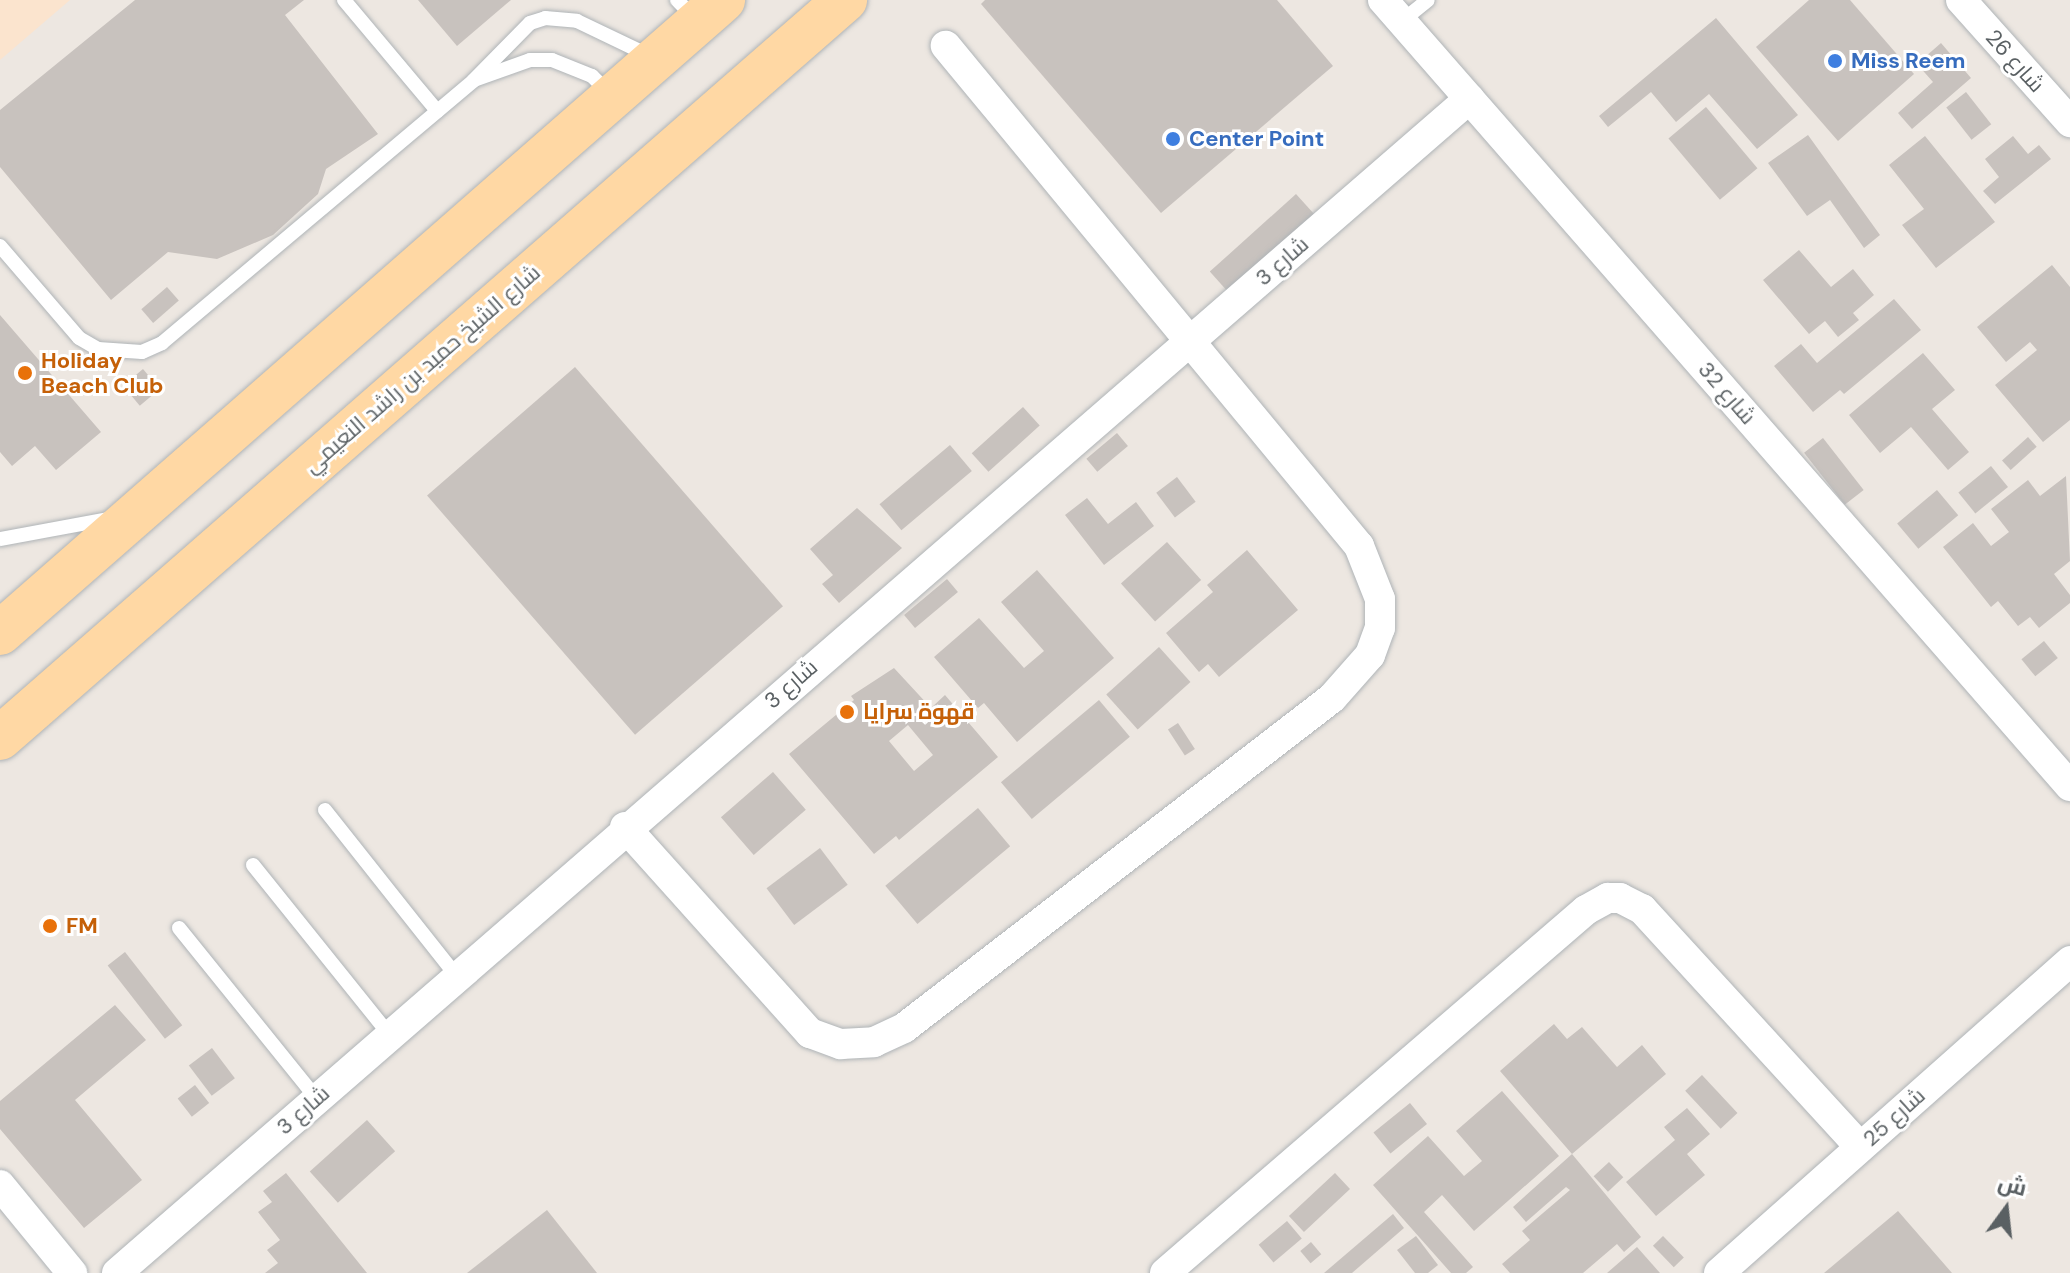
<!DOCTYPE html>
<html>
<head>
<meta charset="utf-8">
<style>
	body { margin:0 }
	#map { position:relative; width:2070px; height:1273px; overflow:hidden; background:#ede7e1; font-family:"DM Sans",Cairo,sans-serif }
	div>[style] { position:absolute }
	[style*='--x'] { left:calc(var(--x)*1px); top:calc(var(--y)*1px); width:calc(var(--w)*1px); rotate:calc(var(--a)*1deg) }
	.sand>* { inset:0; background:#fbe4ce }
	.building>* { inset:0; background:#c8c2be; transform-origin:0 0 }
	.roads { filter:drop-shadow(0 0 2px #afb4b7) drop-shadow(0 0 2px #afb4b7) }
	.lane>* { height:14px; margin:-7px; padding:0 7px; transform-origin:7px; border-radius:7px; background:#fff }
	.street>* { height:30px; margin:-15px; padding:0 15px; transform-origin:15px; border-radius:15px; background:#fff }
	.primary>* { height:44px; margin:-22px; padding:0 22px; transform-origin:22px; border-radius:22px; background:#ffd8a4 }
	.dots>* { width:22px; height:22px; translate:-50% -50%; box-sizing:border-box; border:4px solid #fff; border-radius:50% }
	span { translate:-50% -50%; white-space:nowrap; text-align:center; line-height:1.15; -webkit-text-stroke:6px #fff; paint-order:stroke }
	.shop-label { font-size:22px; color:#366cbe; font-weight:700 }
	.left { translate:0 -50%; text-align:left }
	.street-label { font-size:22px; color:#5a6063 }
	.food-label { font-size:22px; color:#c56008; font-weight:700 }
	.north { position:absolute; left:1966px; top:1169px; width:80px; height:80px; -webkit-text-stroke:6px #fff; paint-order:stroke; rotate:15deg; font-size:22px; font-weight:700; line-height:32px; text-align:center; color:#5a6063 }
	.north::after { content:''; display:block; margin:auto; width:28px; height:36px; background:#5a6063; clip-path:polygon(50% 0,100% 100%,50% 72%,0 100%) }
</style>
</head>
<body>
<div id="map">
	<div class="sand">
		<div style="clip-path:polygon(0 0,70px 0,0 60px)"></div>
	</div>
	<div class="building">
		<div style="clip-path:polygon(135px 0,304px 0,285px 15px,378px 134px,326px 169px,318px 194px,273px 235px,217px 259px,168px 252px,111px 300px,0 167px,0 110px)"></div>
		<div style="clip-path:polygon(418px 0,511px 0,457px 46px)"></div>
		<div style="clip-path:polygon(985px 0,1277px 0,1333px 66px,1161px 213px,981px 4px)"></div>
		<div style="clip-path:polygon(1809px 0,1850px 0,1914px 74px,1838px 141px,1756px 47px)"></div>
		<div style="clip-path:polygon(1716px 18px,1798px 115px,1757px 149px,1709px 94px,1676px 122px,1651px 92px,1608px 127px,1599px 116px)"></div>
		<div style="clip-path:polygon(1941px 43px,1971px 78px,1912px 129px,1898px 113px,1933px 82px,1917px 64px)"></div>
		<div style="left:1966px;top:92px;width:41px;height:25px;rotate:52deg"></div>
		<div style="left:1706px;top:107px;width:80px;height:49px;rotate:50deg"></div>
		<div style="clip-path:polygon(1808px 135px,1880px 235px,1864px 248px,1830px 200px,1807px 216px,1768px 163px)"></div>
		<div style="clip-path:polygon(1925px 136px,1995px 222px,1936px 268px,1902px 225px,1924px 209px,1889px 165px)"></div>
		<div style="clip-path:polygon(2013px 136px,2028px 154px,2039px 145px,2051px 159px,1995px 204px,1983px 191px,1999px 177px,1985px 159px)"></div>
		<div style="left:1296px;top:194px;width:27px;height:116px;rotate:48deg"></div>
		<div style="clip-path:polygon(1799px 250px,1831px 287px,1853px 269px,1874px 295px,1853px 313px,1859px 320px,1838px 337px,1825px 321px,1809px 334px,1763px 280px)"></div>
		<div style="clip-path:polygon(2052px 265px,2070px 287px,2070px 420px,2043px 442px,1995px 385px,2037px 350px,2030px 342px,2006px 362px,1977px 327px)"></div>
		<div style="left:167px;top:287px;width:18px;height:34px;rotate:49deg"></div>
		<div style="clip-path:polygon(1894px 299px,1921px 330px,1844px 394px,1840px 390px,1813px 412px,1774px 366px,1801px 344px,1817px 363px)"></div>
		<div style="clip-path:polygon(0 315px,101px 432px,56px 470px,35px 446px,12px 466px,0 452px)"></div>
		<div style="clip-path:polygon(1923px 353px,1955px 390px,1932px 409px,1969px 452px,1948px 470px,1911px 427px,1880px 453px,1849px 415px)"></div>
		<div style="left:575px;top:367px;width:317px;height:196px;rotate:49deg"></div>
		<div style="left:143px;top:369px;width:26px;height:26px;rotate:50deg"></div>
		<div style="left:1023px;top:407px;width:25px;height:69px;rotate:48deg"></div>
		<div style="left:1117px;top:433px;width:17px;height:40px;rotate:50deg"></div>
		<div style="left:2028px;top:437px;width:13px;height:35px;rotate:48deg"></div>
		<div style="left:1823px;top:438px;width:66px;height:24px;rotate:52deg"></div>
		<div style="left:950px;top:445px;width:34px;height:92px;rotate:50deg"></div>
		<div style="left:1991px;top:466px;width:27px;height:42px;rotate:51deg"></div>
		<div style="clip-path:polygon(2066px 476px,2070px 561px,2054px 574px,2070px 595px,2070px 603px,2039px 628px,2030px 617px,2018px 626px,1998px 601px,1991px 607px,1943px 547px,1973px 523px,1991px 546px,2009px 532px,1991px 509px,2028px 480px,2040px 496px)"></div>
		<div style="left:1177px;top:477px;width:31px;height:26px;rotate:53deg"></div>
		<div style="left:1937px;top:490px;width:33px;height:52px;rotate:50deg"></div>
		<div style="clip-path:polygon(1087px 498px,1108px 524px,1136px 502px,1154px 526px,1104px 565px,1065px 515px)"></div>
		<div style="clip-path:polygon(857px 508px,902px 548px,839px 603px,822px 584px,833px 575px,810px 549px)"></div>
		<div style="left:1167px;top:542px;width:51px;height:62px;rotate:48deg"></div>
		<div style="clip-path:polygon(1247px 550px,1298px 610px,1219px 677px,1208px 664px,1199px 672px,1166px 633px,1213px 592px,1207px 585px)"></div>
		<div style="clip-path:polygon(1037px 570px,1114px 658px,1017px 742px,984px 703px,978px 708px,934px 657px,979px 618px,1024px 668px,1044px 651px,1001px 602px)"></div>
		<div style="left:947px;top:579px;width:17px;height:56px;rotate:50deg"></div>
		<div style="left:2044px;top:641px;width:22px;height:29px;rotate:51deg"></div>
		<div style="left:1159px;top:647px;width:47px;height:71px;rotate:48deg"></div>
		<div style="clip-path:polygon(evenodd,894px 668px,931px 708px,945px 695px,998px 757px,899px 840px,896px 836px,874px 854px,789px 754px,854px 700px,851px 696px,894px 668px,908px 725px,933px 755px,914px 771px,889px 741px,908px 725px)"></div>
		<div style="left:1099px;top:700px;width:48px;height:128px;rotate:50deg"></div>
		<div style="left:1178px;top:723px;width:31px;height:12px;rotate:57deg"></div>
		<div style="left:773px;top:772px;width:50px;height:69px;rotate:49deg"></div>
		<div style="left:978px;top:808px;width:50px;height:121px;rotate:50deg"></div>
		<div style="left:820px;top:848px;width:46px;height:67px;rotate:53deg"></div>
		<div style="left:125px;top:952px;width:93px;height:22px;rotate:52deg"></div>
		<div style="clip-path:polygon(115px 1005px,146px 1040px,75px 1100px,142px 1180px,84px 1228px,0 1129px,0 1101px)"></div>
		<div style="clip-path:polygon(1554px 1024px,1567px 1039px,1582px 1027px,1617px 1067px,1642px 1045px,1666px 1074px,1572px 1154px,1500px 1071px)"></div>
		<div style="left:212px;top:1048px;width:38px;height:29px;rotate:53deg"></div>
		<div style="left:1702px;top:1075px;width:52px;height:23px;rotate:47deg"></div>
		<div style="left:195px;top:1085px;width:23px;height:22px;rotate:52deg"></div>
		<div style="clip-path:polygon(1502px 1091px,1559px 1156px,1474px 1231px,1442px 1195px,1424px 1212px,1473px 1267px,1466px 1273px,1451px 1273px,1373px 1185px,1428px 1136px,1464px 1176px,1482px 1161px,1456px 1131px)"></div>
		<div style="left:1410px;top:1103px;width:27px;height:47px;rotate:51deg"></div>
		<div style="clip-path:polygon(1687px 1108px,1710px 1134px,1687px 1154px,1705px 1175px,1656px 1216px,1626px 1182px,1675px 1140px,1664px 1127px)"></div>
		<div style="left:367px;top:1120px;width:42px;height:77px;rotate:48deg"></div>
		<div style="clip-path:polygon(1572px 1154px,1641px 1237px,1624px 1252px,1617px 1244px,1583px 1273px,1510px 1273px,1502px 1264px,1530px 1240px,1522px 1231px,1570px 1190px,1566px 1187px,1526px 1222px,1513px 1207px)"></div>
		<div style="left:1609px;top:1162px;width:21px;height:21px;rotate:47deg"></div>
		<div style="clip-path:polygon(286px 1173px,367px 1273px,265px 1273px,278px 1263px,267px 1250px,280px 1240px,258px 1212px,272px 1202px,263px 1191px)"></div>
		<div style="left:1335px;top:1173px;width:22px;height:63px;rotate:47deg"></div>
		<div style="clip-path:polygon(547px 1210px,597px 1273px,467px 1273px)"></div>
		<div style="clip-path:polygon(1898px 1211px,1952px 1273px,1824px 1273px)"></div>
		<div style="clip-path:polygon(1393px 1214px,1404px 1228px,1352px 1273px,1324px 1273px)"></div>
		<div style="left:1287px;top:1221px;width:23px;height:37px;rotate:50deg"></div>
		<div style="clip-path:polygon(1416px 1236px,1438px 1265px,1428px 1273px,1415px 1273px,1397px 1250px)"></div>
		<div style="left:1663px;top:1236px;width:30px;height:14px;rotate:46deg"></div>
		<div style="left:1311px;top:1242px;width:16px;height:14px;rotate:50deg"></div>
		<div style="clip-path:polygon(1637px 1247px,1660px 1273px,1607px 1273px)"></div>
	</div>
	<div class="roads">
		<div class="lane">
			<div style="--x:344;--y:0;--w:145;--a:50"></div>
			<div style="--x:677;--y:0;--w:28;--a:46"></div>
			<div style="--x:1402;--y:21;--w:33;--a:-39"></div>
			<div style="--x:477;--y:79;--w:56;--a:-19.7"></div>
			<div style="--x:530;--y:60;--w:22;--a:0"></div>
			<div style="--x:552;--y:60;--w:43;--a:21.8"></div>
			<div style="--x:592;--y:76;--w:25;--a:45"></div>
			<div style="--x:0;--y:246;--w:121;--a:49.3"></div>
			<div style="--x:79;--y:338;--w:22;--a:30"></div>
			<div style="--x:98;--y:349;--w:44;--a:3.9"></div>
			<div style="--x:142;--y:352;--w:22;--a:-24"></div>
			<div style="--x:162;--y:343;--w:407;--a:-40.1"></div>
			<div style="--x:473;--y:81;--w:81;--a:-45.5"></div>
			<div style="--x:530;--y:23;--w:16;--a:-18"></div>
			<div style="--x:545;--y:18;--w:32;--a:5"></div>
			<div style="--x:577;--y:21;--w:83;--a:25.6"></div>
			<div style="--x:0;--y:539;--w:115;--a:-10.5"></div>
			<div style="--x:325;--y:810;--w:211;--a:51.6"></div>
			<div style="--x:253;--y:865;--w:217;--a:51.2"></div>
			<div style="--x:179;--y:928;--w:218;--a:51.1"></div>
		</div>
		<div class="street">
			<div style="--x:1383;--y:0;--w:1044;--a:48.85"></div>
			<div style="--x:1961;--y:0;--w:164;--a:48.2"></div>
			<div style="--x:625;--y:827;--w:277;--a:48.1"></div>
			<div style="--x:810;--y:1033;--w:33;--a:20"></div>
			<div style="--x:841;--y:1044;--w:33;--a:-3"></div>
			<div style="--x:874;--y:1042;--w:33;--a:-25"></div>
			<div style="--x:904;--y:1028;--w:540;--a:-37.63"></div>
			<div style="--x:1332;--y:698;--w:57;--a:-48.5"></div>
			<div style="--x:1370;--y:655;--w:29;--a:-70"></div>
			<div style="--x:1380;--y:628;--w:29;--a:-90"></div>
			<div style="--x:1380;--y:599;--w:57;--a:-111.6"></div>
			<div style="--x:1359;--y:546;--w:649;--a:-129.56"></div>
			<div style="--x:0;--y:1185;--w:114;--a:50.7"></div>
			<div style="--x:117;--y:1273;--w:1791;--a:-40.97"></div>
			<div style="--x:1165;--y:1273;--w:556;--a:-40.77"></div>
			<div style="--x:1586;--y:910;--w:25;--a:-29"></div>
			<div style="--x:1608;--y:898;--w:12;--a:0"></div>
			<div style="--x:1620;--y:898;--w:25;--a:27"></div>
			<div style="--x:1642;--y:909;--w:323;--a:47.5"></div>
			<div style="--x:1719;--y:1273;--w:470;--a:-41.6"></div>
		</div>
		<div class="primary">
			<div style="--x:0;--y:633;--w:961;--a:-41.2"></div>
			<div style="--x:0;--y:738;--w:1122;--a:-41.13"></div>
		</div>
	</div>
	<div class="dots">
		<div style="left:1835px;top:61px;background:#3f7fe0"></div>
		<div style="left:1173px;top:139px;background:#3f7fe0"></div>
		<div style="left:25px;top:373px;background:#e8710a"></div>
		<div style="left:847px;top:712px;background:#e8710a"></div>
		<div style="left:50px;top:926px;background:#e8710a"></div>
	</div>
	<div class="shop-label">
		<span class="left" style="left:1851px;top:61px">Miss Reem</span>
		<span class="left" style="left:1189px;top:139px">Center Point</span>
	</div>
	<div class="street-label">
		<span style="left:2015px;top:61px;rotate:48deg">شارع 26</span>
		<span style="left:1282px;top:261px;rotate:-41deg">شارع 3</span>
		<span style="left:422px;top:369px;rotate:-41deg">شارع الشيخ حميد بن راشد النعيمي</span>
		<span style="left:1727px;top:393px;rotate:49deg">شارع 32</span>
		<span style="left:791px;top:684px;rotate:-41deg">شارع 3</span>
		<span style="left:303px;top:1110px;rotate:-41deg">شارع 3</span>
		<span style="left:1894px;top:1117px;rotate:-42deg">شارع 25</span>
	</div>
	<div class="food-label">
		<span class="left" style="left:41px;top:373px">Holiday<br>Beach Club</span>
		<span class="left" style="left:863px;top:712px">قهوة سرايا</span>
		<span class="left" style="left:66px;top:926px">FM</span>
	</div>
	<div class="north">ش</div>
</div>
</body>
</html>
